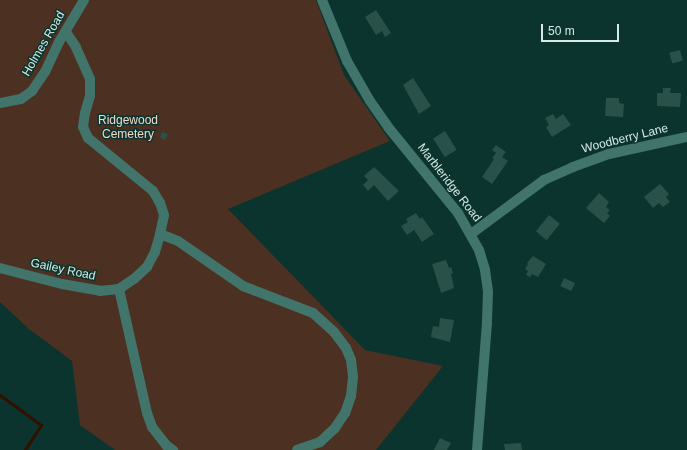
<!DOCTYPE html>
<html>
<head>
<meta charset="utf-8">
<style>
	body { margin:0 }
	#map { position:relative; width:687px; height:450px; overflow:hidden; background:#0b342e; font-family:Arial,sans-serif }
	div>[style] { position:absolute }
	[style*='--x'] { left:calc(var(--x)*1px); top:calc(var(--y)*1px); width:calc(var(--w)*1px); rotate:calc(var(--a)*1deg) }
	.green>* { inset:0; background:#4c3021 }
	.stream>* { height:3px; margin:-1.5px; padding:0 1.5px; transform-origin:1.5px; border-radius:1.5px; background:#330f00 }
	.building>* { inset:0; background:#295049; transform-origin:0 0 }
	.minor>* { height:10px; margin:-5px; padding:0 5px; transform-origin:5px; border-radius:5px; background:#41746b }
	span { translate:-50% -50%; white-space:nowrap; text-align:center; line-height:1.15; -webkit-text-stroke:3px #0b342e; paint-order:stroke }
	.street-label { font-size:12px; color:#d6ebe6 }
	.park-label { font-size:12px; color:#f5d7c8 }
	.scale { position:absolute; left:541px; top:24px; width:78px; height:18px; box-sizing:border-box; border:2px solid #d6ebe6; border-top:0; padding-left:5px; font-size:12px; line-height:14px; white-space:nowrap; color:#d6ebe6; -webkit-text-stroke:3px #0b342e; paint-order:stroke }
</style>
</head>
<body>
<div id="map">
	<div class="green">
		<div style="clip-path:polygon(0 0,316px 0,344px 75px,390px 141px,228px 209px,365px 350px,443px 366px,376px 450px,115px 450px,80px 425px,72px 361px,29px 329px,0 302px)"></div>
	</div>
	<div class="stream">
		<div style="--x:0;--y:395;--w:51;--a:36.2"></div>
		<div style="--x:41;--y:425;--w:30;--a:123"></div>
	</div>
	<div class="building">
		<div style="clip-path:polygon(376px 10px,391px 33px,385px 37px,382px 31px,376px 35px,365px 17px)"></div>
		<div style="left:680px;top:50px;width:11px;height:11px;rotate:75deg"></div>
		<div style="clip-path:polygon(413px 78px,431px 106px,419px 114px,403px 85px)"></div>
		<div style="clip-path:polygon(663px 88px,671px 88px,670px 93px,681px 93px,680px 107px,657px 106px,657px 93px,663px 93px)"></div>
		<div style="clip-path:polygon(606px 98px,619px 98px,619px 103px,624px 104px,623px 117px,605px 116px)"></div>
		<div style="clip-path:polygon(553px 114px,556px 119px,563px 114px,571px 125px,552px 137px,546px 127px,549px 125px,545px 118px)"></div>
		<div style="left:445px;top:131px;width:22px;height:14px;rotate:58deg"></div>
		<div style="clip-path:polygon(162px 132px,168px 134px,165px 140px,160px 138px)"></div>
		<div style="clip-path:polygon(496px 145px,506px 152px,502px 157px,508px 161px,492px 184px,482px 177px,494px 159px,492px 158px,496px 153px,492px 150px)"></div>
		<div style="clip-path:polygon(374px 167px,399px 191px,388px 201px,374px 185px,368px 191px,363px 185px,368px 180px,364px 176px)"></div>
		<div style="clip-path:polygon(660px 184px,669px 194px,666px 197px,670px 202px,663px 207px,659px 203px,653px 208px,644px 197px)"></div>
		<div style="clip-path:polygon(599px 193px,609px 202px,606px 207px,610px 210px,607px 213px,610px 216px,604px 223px,586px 208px)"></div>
		<div style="clip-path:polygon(416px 213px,420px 219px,422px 217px,434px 234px,422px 242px,414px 230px,407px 235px,401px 226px,408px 222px,406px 219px)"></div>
		<div style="left:549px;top:215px;width:14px;height:21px;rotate:39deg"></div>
		<div style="clip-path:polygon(533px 256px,546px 264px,538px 277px,532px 274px,530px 277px,526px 275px,528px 271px,525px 269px,528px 264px,527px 263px)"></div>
		<div style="clip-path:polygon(446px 260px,449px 268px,451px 267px,453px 273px,451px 274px,454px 288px,441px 293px,432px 264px)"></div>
		<div style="left:564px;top:278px;width:12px;height:9px;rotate:24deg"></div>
		<div style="clip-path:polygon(440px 318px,454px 320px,450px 342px,431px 337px,433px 326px,439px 327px)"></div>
		<div style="clip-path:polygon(440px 438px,451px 443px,447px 450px,434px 450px)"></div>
		<div style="clip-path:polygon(521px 443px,522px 450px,505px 450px,504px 444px)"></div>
	</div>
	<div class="minor">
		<div style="--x:322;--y:0;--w:66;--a:67.7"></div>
		<div style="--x:347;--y:61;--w:46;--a:60.1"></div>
		<div style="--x:370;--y:101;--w:32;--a:55"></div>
		<div style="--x:388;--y:127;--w:111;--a:50.9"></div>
		<div style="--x:458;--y:213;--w:43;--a:60.4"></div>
		<div style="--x:479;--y:250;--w:21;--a:73"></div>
		<div style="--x:485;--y:270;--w:22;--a:82"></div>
		<div style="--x:488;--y:292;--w:31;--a:92"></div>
		<div style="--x:487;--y:323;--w:127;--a:94.5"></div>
		<div style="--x:0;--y:103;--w:21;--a:-11"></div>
		<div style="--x:21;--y:99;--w:14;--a:-36"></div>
		<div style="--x:32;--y:91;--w:23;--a:-56"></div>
		<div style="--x:45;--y:72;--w:33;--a:-65"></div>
		<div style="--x:59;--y:42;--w:49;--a:-59.2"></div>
		<div style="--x:160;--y:234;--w:19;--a:21"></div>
		<div style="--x:178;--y:241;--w:79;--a:34.7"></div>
		<div style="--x:243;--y:286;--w:75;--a:21.1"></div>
		<div style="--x:313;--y:313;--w:28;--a:42"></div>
		<div style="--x:334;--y:332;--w:20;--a:53"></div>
		<div style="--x:346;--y:348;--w:13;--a:67"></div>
		<div style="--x:351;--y:360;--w:17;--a:83"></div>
		<div style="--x:353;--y:377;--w:19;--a:96"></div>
		<div style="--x:351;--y:396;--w:18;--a:109"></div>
		<div style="--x:345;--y:413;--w:18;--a:124"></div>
		<div style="--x:335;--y:428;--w:21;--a:137"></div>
		<div style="--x:320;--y:442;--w:24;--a:161"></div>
		<div style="--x:471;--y:234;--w:91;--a:-36.5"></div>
		<div style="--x:544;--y:180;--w:32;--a:-24"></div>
		<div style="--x:573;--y:167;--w:38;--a:-20"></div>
		<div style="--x:609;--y:154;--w:80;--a:-12.3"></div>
		<div style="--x:0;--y:268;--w:64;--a:14.5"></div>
		<div style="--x:62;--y:284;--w:39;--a:10"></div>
		<div style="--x:100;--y:291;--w:19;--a:-6"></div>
		<div style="--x:119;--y:289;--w:18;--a:-34"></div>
		<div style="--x:134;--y:279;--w:18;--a:-43"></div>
		<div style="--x:147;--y:267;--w:17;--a:-62"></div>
		<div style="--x:155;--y:252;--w:19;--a:-74"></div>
		<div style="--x:160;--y:234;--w:19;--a:-78"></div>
		<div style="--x:164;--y:215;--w:13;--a:-108"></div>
		<div style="--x:160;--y:203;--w:14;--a:-120"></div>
		<div style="--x:153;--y:191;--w:84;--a:-140.8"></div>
		<div style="--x:88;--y:138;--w:12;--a:-114"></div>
		<div style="--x:83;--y:127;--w:14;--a:-82"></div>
		<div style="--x:85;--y:113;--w:18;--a:-74"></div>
		<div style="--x:90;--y:96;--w:17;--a:-90"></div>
		<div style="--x:90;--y:79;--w:35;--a:-114"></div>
		<div style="--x:76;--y:47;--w:18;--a:-124"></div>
		<div style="--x:119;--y:289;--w:127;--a:77.3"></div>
		<div style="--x:147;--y:413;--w:15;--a:70"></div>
		<div style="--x:152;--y:427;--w:23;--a:52"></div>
		<div style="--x:166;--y:445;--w:9;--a:36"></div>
	</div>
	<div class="street-label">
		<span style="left:44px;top:44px;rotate:-60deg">Holmes Road</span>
		<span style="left:625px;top:139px;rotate:-14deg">Woodberry Lane</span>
		<span style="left:449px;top:183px;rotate:52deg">Marbleridge Road</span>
		<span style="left:63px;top:270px;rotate:12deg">Gailey Road</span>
	</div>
	<div class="park-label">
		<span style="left:128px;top:128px">Ridgewood<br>Cemetery</span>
	</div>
	<div class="scale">50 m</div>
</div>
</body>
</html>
